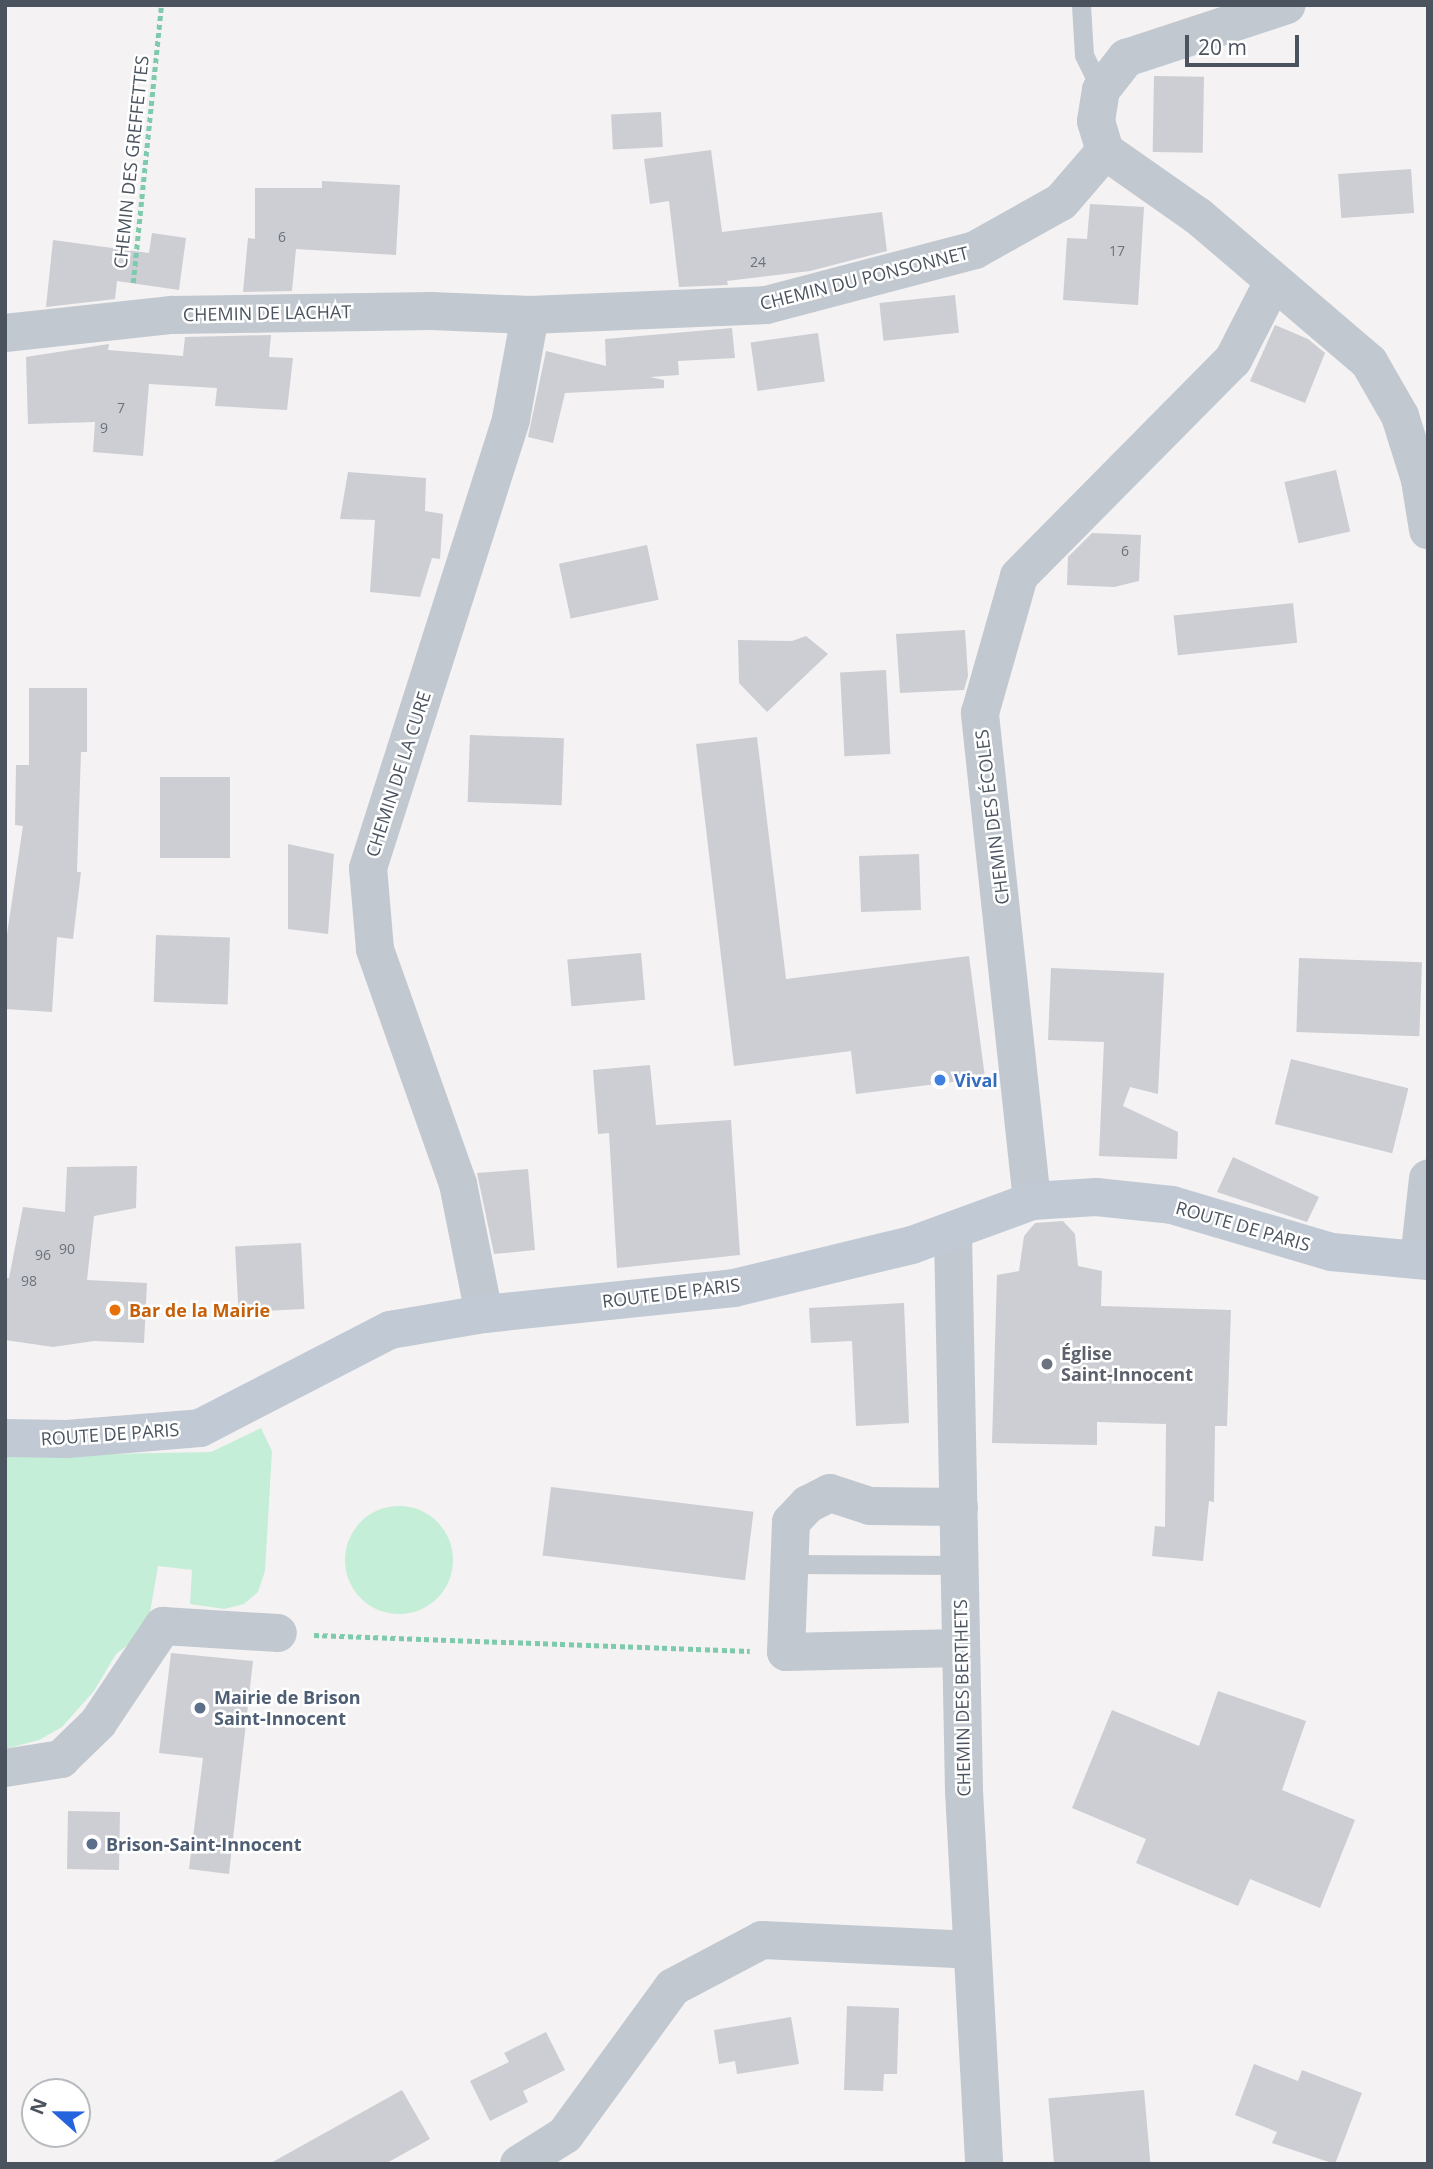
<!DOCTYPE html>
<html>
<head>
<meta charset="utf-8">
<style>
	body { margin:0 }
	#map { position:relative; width:1433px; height:2169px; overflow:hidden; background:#f4f2f2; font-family:"Open Sans",sans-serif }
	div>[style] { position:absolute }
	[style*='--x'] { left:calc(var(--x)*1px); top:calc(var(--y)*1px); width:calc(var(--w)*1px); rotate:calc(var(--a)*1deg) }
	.green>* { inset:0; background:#c5eed8 }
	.round { border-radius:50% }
	.building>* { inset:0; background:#ccced4; transform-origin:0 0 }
	.path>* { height:4.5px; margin-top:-2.25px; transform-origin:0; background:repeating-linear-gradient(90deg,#7ecaac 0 5px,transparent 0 8.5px) }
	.lane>* { height:19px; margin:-9.5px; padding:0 9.5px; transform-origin:9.5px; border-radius:9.5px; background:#c1c8d0 }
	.street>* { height:38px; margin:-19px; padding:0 19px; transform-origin:19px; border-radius:19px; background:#c1c8d0 }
	.secondary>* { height:38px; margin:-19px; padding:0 19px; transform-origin:19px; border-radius:19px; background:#c1c9d4 }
	.dots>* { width:19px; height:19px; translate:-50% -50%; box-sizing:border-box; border:4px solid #fff; border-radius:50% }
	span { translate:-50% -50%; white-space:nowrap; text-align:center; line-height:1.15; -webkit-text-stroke:5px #fff; paint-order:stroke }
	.number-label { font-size:14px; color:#6b727c }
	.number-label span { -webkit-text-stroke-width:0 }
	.street-label { font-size:18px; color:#4b535f }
	.shop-label { font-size:18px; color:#366cbe; font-weight:700 }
	.left { translate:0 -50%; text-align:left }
	.food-label { font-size:18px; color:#c56008; font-weight:700 }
	.worship-label { font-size:18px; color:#5b616d; font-weight:700 }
	.service-label { font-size:18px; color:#4e5e75; font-weight:700 }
	.frame { position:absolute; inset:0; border:7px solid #4b535f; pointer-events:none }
	.north { position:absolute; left:21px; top:2078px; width:70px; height:70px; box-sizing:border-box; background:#fff; border:2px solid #b7babf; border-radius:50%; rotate:291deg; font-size:19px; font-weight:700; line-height:28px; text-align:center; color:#4b535f }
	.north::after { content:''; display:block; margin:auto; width:24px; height:32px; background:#2564dc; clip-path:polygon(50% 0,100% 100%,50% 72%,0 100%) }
	.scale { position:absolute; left:1185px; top:35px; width:114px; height:32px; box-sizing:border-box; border:4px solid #4b535f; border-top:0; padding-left:9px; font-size:21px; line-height:24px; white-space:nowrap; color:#4b535f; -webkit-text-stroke:5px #fff; paint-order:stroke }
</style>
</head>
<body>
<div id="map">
	<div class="green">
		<div style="clip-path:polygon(261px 1428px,272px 1451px,265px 1571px,258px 1592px,244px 1604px,224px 1609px,190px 1604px,192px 1570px,158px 1566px,147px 1630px,116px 1654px,94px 1691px,62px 1727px,39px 1740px,5px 1749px,5px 1456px,211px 1452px)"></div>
		<div class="round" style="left:345px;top:1506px;width:108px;height:108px"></div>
	</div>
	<div class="building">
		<div style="left:1154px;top:76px;width:50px;height:76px;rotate:1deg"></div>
		<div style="left:661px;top:112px;width:35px;height:50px;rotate:87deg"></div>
		<div style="clip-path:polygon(711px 150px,722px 232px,882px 212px,887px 251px,810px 271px,727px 281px,728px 285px,679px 287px,669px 201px,650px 204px,644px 159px)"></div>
		<div style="left:1411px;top:169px;width:44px;height:73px;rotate:86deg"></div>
		<div style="clip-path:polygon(322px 181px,400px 185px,396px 255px,296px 249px,292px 291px,243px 292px,248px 238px,255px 239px,255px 188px,322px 188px)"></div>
		<div style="clip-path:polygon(1090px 204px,1144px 207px,1138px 305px,1063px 300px,1067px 238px,1087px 239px)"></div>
		<div style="clip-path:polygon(152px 233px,186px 238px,179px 290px,117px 281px,115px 299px,46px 307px,53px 240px,149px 253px)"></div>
		<div style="left:955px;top:295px;width:38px;height:76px;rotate:84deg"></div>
		<div style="clip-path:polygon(1275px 325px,1308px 339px,1325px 353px,1305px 403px,1250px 381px)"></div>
		<div style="clip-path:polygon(732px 328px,735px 358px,678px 361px,679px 375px,650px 377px,664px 380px,664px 388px,565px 393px,553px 443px,528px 437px,546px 351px,606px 366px,605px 339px)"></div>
		<div style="left:818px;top:333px;width:49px;height:68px;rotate:82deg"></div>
		<div style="clip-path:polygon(271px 335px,269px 357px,293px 358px,287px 410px,215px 406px,217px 388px,149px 384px,143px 456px,93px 452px,95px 422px,28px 424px,26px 357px,109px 344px,108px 350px,183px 356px,185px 337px)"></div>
		<div style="left:1336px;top:470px;width:63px;height:53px;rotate:77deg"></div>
		<div style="clip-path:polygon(348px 472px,426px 478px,425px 511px,443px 514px,440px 559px,432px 558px,420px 597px,370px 592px,375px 520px,340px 519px)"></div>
		<div style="clip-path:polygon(1092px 533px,1141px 535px,1139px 581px,1114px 587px,1067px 585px,1068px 557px)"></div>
		<div style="left:647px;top:545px;width:56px;height:90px;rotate:78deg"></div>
		<div style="left:1293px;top:603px;width:40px;height:120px;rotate:84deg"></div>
		<div style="clip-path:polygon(965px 630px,968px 676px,964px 690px,900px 693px,896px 634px)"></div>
		<div style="clip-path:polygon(806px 636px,828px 654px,767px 712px,739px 683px,738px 640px,792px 641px)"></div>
		<div style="left:886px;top:670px;width:84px;height:46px;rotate:87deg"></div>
		<div style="clip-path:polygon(29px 688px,87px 688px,87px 752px,81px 752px,77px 872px,81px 872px,73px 939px,57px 937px,52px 1012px,5px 1009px,5px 948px,23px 826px,15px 825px,16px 765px,29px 765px)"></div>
		<div style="left:470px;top:735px;width:94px;height:67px;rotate:2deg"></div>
		<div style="clip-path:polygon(757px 737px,786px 979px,969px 956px,985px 1078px,856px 1094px,851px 1051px,734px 1066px,696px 744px)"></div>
		<div style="left:160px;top:777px;width:70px;height:81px"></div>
		<div style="clip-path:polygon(288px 844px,334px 854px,328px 934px,288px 929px)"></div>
		<div style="left:919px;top:854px;width:56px;height:60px;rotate:88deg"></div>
		<div style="left:156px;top:935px;width:74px;height:67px;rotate:2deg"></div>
		<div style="left:641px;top:953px;width:47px;height:74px;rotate:85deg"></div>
		<div style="left:1299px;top:958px;width:123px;height:74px;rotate:2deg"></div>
		<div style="clip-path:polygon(1051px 968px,1164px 973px,1158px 1094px,1130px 1087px,1123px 1106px,1178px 1132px,1177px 1159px,1099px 1156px,1104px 1042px,1048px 1040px)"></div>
		<div style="left:1291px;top:1059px;width:121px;height:67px;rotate:14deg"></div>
		<div style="clip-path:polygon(650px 1065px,656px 1125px,731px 1120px,740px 1255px,617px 1268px,609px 1133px,598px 1134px,593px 1070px)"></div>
		<div style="clip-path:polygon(1233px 1157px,1319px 1197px,1307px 1222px,1217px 1192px)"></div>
		<div style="clip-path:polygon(137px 1166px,136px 1208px,94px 1216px,87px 1280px,147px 1283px,144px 1343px,94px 1341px,53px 1347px,5px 1340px,5px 1278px,9px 1278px,23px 1207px,65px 1212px,67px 1167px)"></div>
		<div style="clip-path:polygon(528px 1169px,535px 1250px,494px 1254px,477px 1173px)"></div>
		<div style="clip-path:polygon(1063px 1221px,1075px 1234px,1078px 1266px,1102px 1271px,1101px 1306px,1231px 1310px,1227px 1426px,1215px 1426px,1214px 1502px,1209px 1501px,1203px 1561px,1152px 1556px,1155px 1526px,1165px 1527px,1166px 1424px,1097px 1422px,1097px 1445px,992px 1443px,997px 1275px,1019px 1271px,1024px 1236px,1035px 1223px)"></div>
		<div style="left:301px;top:1243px;width:66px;height:66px;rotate:87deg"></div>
		<div style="clip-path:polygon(904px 1303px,909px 1423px,856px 1426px,852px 1341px,811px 1343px,809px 1308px)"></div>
		<div style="left:551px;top:1487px;width:204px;height:69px;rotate:7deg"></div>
		<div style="clip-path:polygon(171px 1653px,253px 1661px,229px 1874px,189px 1869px,203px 1758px,159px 1753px)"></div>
		<div style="clip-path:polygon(1218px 1691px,1306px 1721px,1282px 1790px,1355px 1820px,1320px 1908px,1250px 1879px,1238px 1906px,1136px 1863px,1146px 1839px,1072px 1808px,1112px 1710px,1199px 1746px)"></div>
		<div style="left:68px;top:1811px;width:52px;height:58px;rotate:1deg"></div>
		<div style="clip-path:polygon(847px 2006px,899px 2008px,897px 2074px,884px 2074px,883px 2091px,844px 2090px)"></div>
		<div style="clip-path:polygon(791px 2017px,799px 2064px,737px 2074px,735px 2061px,719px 2064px,714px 2030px)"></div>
		<div style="clip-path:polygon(546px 2032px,565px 2070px,523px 2091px,528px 2102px,490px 2121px,470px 2081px,509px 2062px,504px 2053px)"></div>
		<div style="clip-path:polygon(1254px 2064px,1298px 2081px,1302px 2070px,1362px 2093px,1335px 2164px,1272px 2143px,1277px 2132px,1235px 2115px)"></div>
		<div style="clip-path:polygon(402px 2090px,430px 2139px,385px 2164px,269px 2164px)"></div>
		<div style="left:1144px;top:2090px;width:74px;height:96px;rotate:85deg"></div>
	</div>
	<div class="path">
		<div style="--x:133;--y:283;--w:279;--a:-84.2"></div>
		<div style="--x:314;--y:1635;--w:436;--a:2.1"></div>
	</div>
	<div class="lane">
		<div style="--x:1081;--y:5;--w:50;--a:86.6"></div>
		<div style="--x:1084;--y:55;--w:39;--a:64"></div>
		<div style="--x:790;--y:1564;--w:170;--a:0.3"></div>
	</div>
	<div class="street">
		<div style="--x:1105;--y:151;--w:113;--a:35"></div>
		<div style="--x:1198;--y:216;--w:225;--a:40.5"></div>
		<div style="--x:1369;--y:362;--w:62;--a:60.1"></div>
		<div style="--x:1400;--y:416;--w:67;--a:72.6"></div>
		<div style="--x:1420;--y:480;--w:51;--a:80.9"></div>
		<div style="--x:1105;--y:151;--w:31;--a:-107"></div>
		<div style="--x:1096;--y:121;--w:31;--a:-81"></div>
		<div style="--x:1101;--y:90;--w:41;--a:-52"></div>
		<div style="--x:1126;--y:58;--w:169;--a:-18.2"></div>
		<div style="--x:5;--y:333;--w:168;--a:-6.2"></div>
		<div style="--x:172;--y:315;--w:259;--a:-0.9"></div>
		<div style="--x:431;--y:311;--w:99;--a:2.3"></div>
		<div style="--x:530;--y:315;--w:236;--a:-2.4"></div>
		<div style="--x:766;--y:305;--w:216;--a:-14.7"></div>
		<div style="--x:975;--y:250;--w:98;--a:-29.2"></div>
		<div style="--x:1061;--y:202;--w:67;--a:-49.2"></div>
		<div style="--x:1032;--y:1201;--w:491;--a:-96.1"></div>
		<div style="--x:980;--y:713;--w:142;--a:-74.1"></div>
		<div style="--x:1019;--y:576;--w:304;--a:-45.3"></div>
		<div style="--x:1233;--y:360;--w:88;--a:-62.9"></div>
		<div style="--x:953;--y:1233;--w:558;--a:88.87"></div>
		<div style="--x:964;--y:1791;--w:374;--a:86.9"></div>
		<div style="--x:1419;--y:1260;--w:82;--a:-83.7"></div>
		<div style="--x:484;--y:1314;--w:133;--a:-101.3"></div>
		<div style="--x:458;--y:1184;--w:249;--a:-109.5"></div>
		<div style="--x:375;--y:949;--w:81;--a:-94.9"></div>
		<div style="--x:368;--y:868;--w:471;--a:-72.3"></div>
		<div style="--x:511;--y:419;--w:106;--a:-79.6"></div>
		<div style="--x:959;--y:1507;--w:89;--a:-179.4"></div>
		<div style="--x:870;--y:1506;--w:42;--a:-162"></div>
		<div style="--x:830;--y:1493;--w:25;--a:153"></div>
		<div style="--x:808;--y:1504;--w:25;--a:133"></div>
		<div style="--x:791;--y:1522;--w:130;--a:92.2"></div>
		<div style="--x:786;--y:1652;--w:174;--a:-1.3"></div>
		<div style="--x:5;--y:1768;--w:57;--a:-9.1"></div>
		<div style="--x:61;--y:1759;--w:52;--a:-44.2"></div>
		<div style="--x:98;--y:1723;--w:117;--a:-56.2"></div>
		<div style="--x:163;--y:1626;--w:115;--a:3.5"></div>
		<div style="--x:519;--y:2164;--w:54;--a:-32.2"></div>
		<div style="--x:565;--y:2135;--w:183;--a:-53.9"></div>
		<div style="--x:673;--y:1987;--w:101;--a:-27.8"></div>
		<div style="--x:762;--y:1940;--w:210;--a:2.7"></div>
	</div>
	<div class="secondary">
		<div style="--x:5;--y:1438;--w:62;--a:0.9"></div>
		<div style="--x:67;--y:1439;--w:133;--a:-4.7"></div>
		<div style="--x:200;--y:1428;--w:214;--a:-27.3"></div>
		<div style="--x:390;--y:1330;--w:95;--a:-9.7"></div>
		<div style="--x:484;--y:1314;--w:251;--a:-5.9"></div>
		<div style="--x:734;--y:1288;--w:183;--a:-13.6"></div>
		<div style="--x:912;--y:1245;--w:128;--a:-20.1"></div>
		<div style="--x:1032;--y:1201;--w:64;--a:-3.6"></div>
		<div style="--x:1096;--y:1197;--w:76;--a:6"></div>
		<div style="--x:1172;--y:1205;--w:167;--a:16.4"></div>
		<div style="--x:1332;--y:1252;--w:96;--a:5.4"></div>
	</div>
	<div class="dots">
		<div style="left:940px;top:1080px;background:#3f7fe0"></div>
		<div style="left:115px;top:1310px;background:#e8710a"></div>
		<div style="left:1047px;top:1364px;background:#6b7280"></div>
		<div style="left:200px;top:1708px;background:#5c6f8a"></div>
		<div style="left:92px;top:1844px;background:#5c6f8a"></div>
	</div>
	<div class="number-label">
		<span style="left:282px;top:237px">6</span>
		<span style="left:1117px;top:251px">17</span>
		<span style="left:758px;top:262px">24</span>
		<span style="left:121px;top:408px">7</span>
		<span style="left:104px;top:428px">9</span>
		<span style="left:1125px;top:551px">6</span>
		<span style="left:67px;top:1249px">90</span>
		<span style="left:43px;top:1255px">96</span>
		<span style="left:29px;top:1281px">98</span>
	</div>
	<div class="street-label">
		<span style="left:131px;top:162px;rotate:-84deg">CHEMIN DES GREFFETTES</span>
		<span style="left:864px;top:278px;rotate:-14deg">CHEMIN DU PONSONNET</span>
		<span style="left:267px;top:313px;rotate:-1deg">CHEMIN DE LACHAT</span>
		<span style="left:398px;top:774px;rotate:-72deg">CHEMIN DE LA CURE</span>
		<span style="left:992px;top:817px;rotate:-97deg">CHEMIN DES ÉCOLES</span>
		<span style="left:1243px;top:1226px;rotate:16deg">ROUTE DE PARIS</span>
		<span style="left:671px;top:1293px;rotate:-7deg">ROUTE DE PARIS</span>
		<span style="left:110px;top:1434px;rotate:-4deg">ROUTE DE PARIS</span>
		<span style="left:962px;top:1698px;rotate:-91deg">CHEMIN DES BERTHETS</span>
	</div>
	<div class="shop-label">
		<span class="left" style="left:954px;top:1080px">Vival</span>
	</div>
	<div class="food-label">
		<span class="left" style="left:129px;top:1310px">Bar de la Mairie</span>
	</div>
	<div class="worship-label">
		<span class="left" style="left:1061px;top:1364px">Église<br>Saint-Innocent</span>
	</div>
	<div class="service-label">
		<span class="left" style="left:214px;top:1708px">Mairie de Brison<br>Saint-Innocent</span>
		<span class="left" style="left:106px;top:1844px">Brison-Saint-Innocent</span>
	</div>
	<div class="frame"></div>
	<div class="north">N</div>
	<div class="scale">20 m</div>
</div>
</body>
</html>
